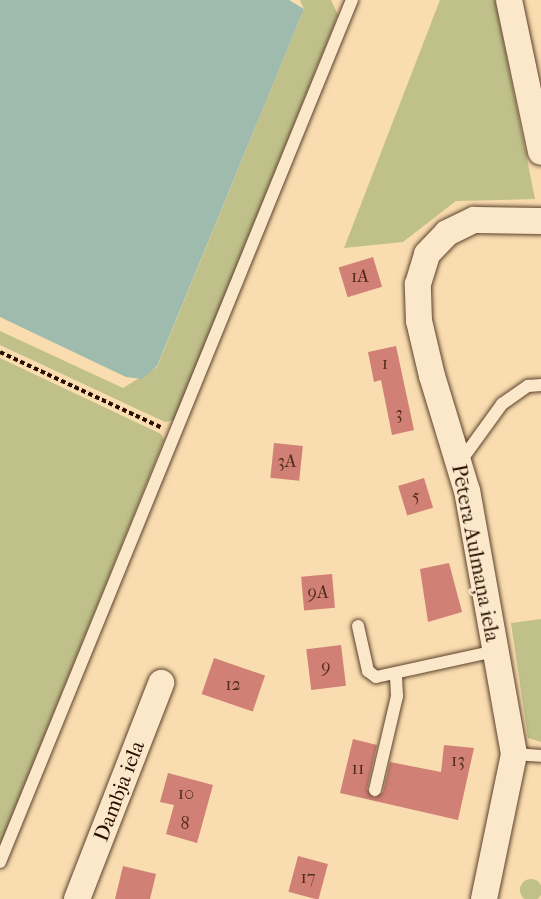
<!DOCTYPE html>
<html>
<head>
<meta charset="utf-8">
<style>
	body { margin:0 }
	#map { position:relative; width:541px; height:899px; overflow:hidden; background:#f9dcaf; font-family:"IM FELL French Canon",serif }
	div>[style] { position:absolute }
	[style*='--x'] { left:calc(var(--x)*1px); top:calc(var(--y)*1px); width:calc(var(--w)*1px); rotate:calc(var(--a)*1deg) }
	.green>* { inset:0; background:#bfc08a }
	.round { border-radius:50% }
	.water>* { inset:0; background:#9ebbad }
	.building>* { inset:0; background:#d08075; transform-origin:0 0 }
	.path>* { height:4px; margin-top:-2px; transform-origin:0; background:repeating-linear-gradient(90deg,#280f00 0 4.5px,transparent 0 7.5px) }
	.roads { filter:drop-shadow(0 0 2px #5c422c) drop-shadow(0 0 2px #5c422c) }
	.service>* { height:12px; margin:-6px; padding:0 6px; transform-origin:6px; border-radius:6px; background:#fbe8cb }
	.minor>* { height:26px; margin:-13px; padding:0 13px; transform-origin:13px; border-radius:13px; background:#fbe8cb }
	span { translate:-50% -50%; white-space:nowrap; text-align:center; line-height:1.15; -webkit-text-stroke:5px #fbe8cb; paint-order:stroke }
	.number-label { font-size:18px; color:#522b1d }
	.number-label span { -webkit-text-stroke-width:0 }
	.street-label { font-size:21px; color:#280f00 }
</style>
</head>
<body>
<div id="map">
	<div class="green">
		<div style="clip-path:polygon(300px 0,331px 0,338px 15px,174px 420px,165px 422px,0 345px,0 331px,123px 388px,157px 367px,304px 9px)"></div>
		<div style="clip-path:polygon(440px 0,495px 0,535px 199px,456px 201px,403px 242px,344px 248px)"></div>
		<div style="clip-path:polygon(0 358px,161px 434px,164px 440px,0 845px)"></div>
		<div style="clip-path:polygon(541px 619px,541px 742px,528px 738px,511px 623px)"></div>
		<div class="round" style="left:520px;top:879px;width:22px;height:22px"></div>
	</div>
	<div class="water">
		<div style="clip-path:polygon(0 0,289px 0,304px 9px,157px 366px,142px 379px,126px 377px,0 317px)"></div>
	</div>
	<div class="building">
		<div style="left:373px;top:257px;width:31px;height:36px;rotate:73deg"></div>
		<div style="clip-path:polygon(396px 346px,414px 430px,392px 435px,381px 380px,374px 382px,368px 352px)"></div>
		<div style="left:274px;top:443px;width:29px;height:35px;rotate:6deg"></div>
		<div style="left:424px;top:478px;width:31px;height:27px;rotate:73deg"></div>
		<div style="clip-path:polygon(449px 563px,462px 612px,428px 622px,420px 569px)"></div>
		<div style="left:332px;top:574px;width:34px;height:31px;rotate:85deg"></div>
		<div style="left:341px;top:645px;width:41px;height:35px;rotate:83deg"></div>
		<div style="left:214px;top:658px;width:54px;height:38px;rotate:19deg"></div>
		<div style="clip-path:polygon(353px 739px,377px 745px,367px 789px,374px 798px,383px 792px,390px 762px,441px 772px,444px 745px,474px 748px,458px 820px,340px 793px)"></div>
		<div style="clip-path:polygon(168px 773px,213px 785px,197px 843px,166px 834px,174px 805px,160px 802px)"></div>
		<div style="left:298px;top:856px;width:31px;height:37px;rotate:15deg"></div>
		<div style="clip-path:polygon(123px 866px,156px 874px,150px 899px,115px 899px)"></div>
	</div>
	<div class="path">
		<div style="--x:0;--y:352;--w:179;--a:25.1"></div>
	</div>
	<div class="roads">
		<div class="service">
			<div style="--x:460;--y:462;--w:72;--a:-54.1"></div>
			<div style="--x:502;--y:404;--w:32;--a:-35"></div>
			<div style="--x:528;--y:386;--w:13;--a:-4"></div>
			<div style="--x:358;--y:626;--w:46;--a:77.5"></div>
			<div style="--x:368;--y:671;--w:10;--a:37"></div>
			<div style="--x:376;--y:677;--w:122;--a:-12.3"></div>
			<div style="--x:514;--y:754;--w:27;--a:4"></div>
			<div style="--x:375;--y:790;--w:97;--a:-76.8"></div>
			<div style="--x:397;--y:696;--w:22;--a:-93"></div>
			<div style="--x:0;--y:862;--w:931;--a:-67.79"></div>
		</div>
		<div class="minor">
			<div style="--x:509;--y:0;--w:155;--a:78.1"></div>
			<div style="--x:77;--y:899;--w:232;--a:-68.7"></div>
			<div style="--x:484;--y:899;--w:148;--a:-78.3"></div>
			<div style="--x:514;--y:754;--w:267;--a:-100.1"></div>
			<div style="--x:467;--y:491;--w:120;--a:-106.9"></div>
			<div style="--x:432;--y:376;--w:57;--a:-103.3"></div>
			<div style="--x:419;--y:321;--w:37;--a:-92"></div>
			<div style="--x:418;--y:284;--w:31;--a:-73"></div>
			<div style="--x:427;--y:254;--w:29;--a:-46"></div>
			<div style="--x:447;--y:233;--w:30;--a:-26"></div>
			<div style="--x:474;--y:220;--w:67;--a:0.9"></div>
		</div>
	</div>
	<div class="number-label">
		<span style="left:360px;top:277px">1A</span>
		<span style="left:385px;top:364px">1</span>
		<span style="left:399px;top:414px">3</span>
		<span style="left:287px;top:462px">3A</span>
		<span style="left:416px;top:497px">5</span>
		<span style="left:318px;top:593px">9A</span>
		<span style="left:326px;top:667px">9</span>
		<span style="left:233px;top:685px">12</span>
		<span style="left:458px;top:761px">13</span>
		<span style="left:358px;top:769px">11</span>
		<span style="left:186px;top:794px">10</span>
		<span style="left:185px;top:824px">8</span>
		<span style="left:308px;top:878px">17</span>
	</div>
	<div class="street-label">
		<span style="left:476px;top:553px;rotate:79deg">Pētera Aulmaņa iela</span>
		<span style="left:119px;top:791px;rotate:-69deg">Dambja iela</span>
	</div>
</div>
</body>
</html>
